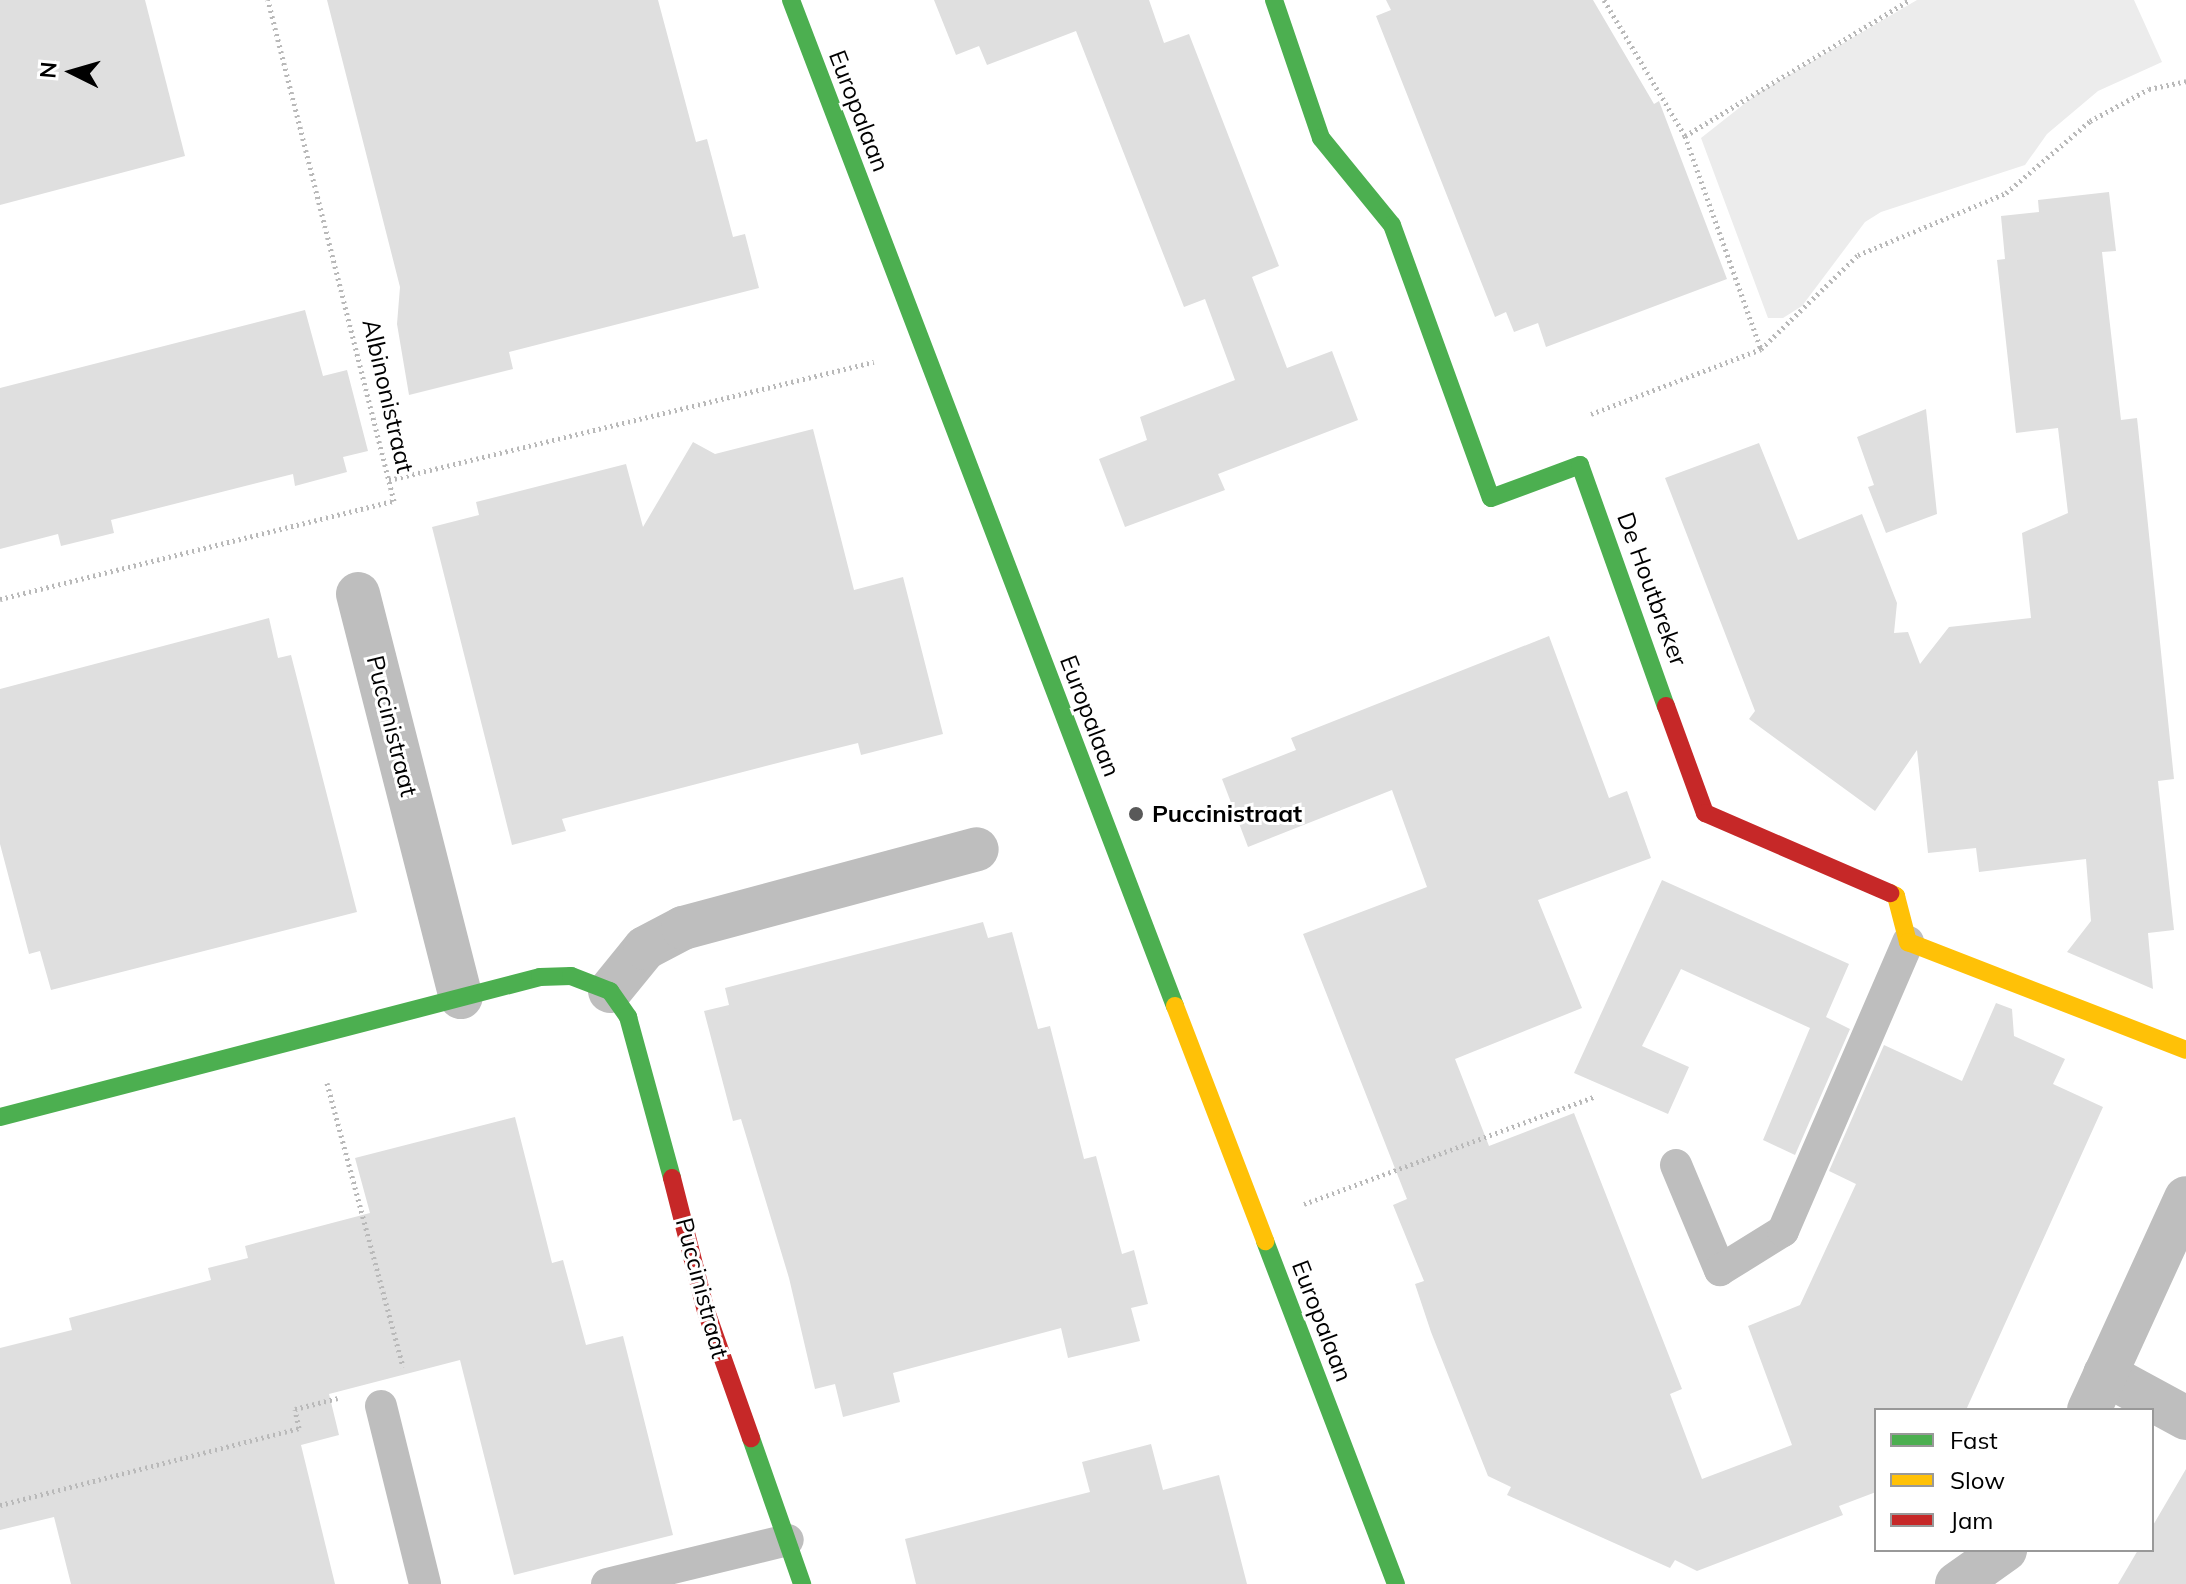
<!DOCTYPE html>
<html>
<head>
<meta charset="utf-8">
<style>
	body { margin:0 }
	#map { position:relative; width:2186px; height:1584px; overflow:hidden; background:#fff; font-family:Mulish,sans-serif }
	div>[style] { position:absolute }
	[style*='--x'] { left:calc(var(--x)*1px); top:calc(var(--y)*1px); width:calc(var(--w)*1px); rotate:calc(var(--a)*1deg) }
	.green>* { inset:0; background:#ececec }
	.building>* { inset:0; background:#dfdfdf }
	.path>* { height:5px; margin-top:-2.5px; transform-origin:0; background:repeating-linear-gradient(90deg,#b9b9b9 0 2px,transparent 0 6px) }
	.lane>* { height:32px; margin:-16px; padding:0 16px; transform-origin:16px; border-radius:16px; background:#bebebe }
	.street>* { height:44px; margin:-22px; padding:0 22px; transform-origin:22px; border-radius:22px; background:#bebebe }
	.fast>* { height:18px; margin:-9px; padding:0 9px; transform-origin:9px; border-radius:9px; background:#4caf50 }
	.slow>* { height:18px; margin:-9px; padding:0 9px; transform-origin:9px; border-radius:9px; background:#ffc107 }
	.jam>* { height:18px; margin:-9px; padding:0 9px; transform-origin:9px; border-radius:9px; background:#c62828 }
	.dots>* { width:22px; height:22px; translate:-50% -50%; box-sizing:border-box; border:4px solid #fff; border-radius:50% }
	span { translate:-50% -50%; white-space:nowrap; text-align:center; line-height:1.15; -webkit-text-stroke:6px #fff; paint-order:stroke }
	.street-label { font-size:24px; color:#000 }
	.poi-label { font-size:24px; color:#000; font-weight:700 }
	.left { translate:0 -50%; text-align:left }
	.legend { position:absolute; left:1874px; top:1408px; width:280px; height:144px; box-sizing:border-box; background:#fff; border:2px solid #999; margin:0; padding:10px 14px; list-style:none; font-size:24px; color:#000 }
	.legend li { display:flex; align-items:center; gap:16px; height:40px }
	.legend b { width:40px; border:2px solid #999 }
	.north { position:absolute; left:32px; top:32px; width:80px; height:80px; -webkit-text-stroke:6px #fff; paint-order:stroke; rotate:275deg; font-size:22px; font-weight:700; line-height:32px; text-align:center; color:#000 }
	.north::after { content:''; display:block; margin:auto; width:28px; height:36px; background:#000; clip-path:polygon(50% 0,100% 100%,50% 72%,0 100%) }
</style>
</head>
<body>
<div id="map">
	<div class="green">
		<div style="clip-path:polygon(1917px 0,2134px 0,2162px 62px,2098px 91px,2047px 134px,2025px 165px,1881px 212px,1865px 222px,1802px 306px,1783px 318px,1768px 318px,1701px 138px,1758px 93px)"></div>
	</div>
	<div class="building">
		<div style="clip-path:polygon(0 0,145px 0,185px 156px,0 205px)"></div>
		<div style="clip-path:polygon(327px 0,658px 0,696px 142px,707px 139px,733px 237px,745px 234px,759px 288px,509px 352px,513px 369px,409px 395px,397px 324px,400px 287px)"></div>
		<div style="clip-path:polygon(934px 0,1149px 0,1164px 43px,1189px 34px,1279px 266px,1252px 277px,1287px 368px,1332px 351px,1358px 420px,1218px 474px,1225px 490px,1125px 527px,1099px 459px,1147px 440px,1140px 417px,1235px 380px,1205px 299px,1184px 307px,1076px 31px,987px 65px,979px 46px,956px 55px)"></div>
		<div style="clip-path:polygon(1386px 0,1593px 0,1654px 104px,1659px 101px,1727px 279px,1546px 347px,1538px 323px,1514px 332px,1506px 312px,1495px 317px,1376px 16px,1391px 10px)"></div>
		<div style="clip-path:polygon(2109px 192px,2116px 251px,2102px 252px,2109px 316px,2121px 420px,2137px 418px,2138px 427px,2174px 779px,2158px 781px,2174px 930px,2148px 933px,2153px 989px,2067px 952px,2091px 921px,2086px 859px,1979px 872px,1976px 848px,1928px 853px,1917px 750px,1875px 811px,1749px 719px,1755px 711px,1665px 478px,1759px 443px,1798px 540px,1862px 514px,1897px 603px,1894px 633px,1908px 632px,1920px 664px,1949px 627px,2031px 618px,2022px 533px,2068px 513px,2058px 428px,2016px 433px,1997px 260px,2005px 259px,2001px 216px,2039px 212px,2038px 200px)"></div>
		<div style="clip-path:polygon(305px 310px,323px 376px,347px 370px,368px 451px,343px 457px,347px 472px,295px 486px,293px 474px,111px 520px,114px 533px,61px 546px,58px 534px,0 549px,0 388px)"></div>
		<div style="clip-path:polygon(1926px 409px,1937px 514px,1886px 533px,1868px 487px,1874px 485px,1857px 437px)"></div>
		<div style="clip-path:polygon(813px 429px,854px 590px,903px 577px,943px 734px,861px 755px,858px 743px,793px 759px,562px 819px,566px 831px,512px 845px,432px 527px,479px 515px,476px 502px,626px 464px,643px 527px,693px 442px,715px 454px)"></div>
		<div style="clip-path:polygon(269px 618px,278px 658px,291px 655px,357px 912px,51px 990px,40px 951px,29px 954px,0 844px,0 689px)"></div>
		<div style="clip-path:polygon(1549px 636px,1609px 798px,1627px 791px,1651px 858px,1538px 900px,1582px 1008px,1455px 1059px,1489px 1146px,1574px 1113px,1682px 1389px,1670px 1394px,1702px 1479px,1792px 1445px,1748px 1326px,1800px 1305px,1856px 1184px,1829px 1171px,1884px 1045px,1962px 1081px,1996px 1003px,2012px 1009px,2014px 1036px,2065px 1059px,2053px 1084px,2103px 1107px,1966px 1410px,1876px 1410px,1876px 1492px,1839px 1506px,1843px 1515px,1697px 1571px,1675px 1560px,1670px 1568px,1507px 1495px,1511px 1487px,1488px 1476px,1431px 1332px,1415px 1284px,1424px 1281px,1393px 1205px,1407px 1199px,1303px 934px,1427px 887px,1392px 790px,1248px 847px,1222px 779px,1296px 750px,1291px 738px)"></div>
		<div style="clip-path:polygon(1662px 880px,1849px 964px,1826px 1017px,1850px 1029px,1795px 1155px,1763px 1140px,1810px 1028px,1681px 969px,1642px 1046px,1689px 1067px,1668px 1114px,1574px 1073px)"></div>
		<div style="clip-path:polygon(983px 922px,988px 938px,1012px 932px,1038px 1029px,1050px 1026px,1084px 1159px,1096px 1156px,1122px 1254px,1134px 1250px,1148px 1304px,1131px 1308px,1140px 1341px,1068px 1358px,1061px 1328px,893px 1373px,900px 1402px,843px 1417px,835px 1384px,815px 1389px,789px 1278px,741px 1119px,733px 1121px,704px 1011px,729px 1005px,725px 988px)"></div>
		<div style="clip-path:polygon(515px 1117px,552px 1263px,563px 1260px,586px 1345px,623px 1336px,673px 1535px,514px 1575px,460px 1360px,329px 1394px,339px 1435px,301px 1445px,335px 1584px,71px 1584px,54px 1517px,0 1530px,0 1348px,72px 1330px,69px 1318px,211px 1280px,208px 1268px,248px 1258px,245px 1246px,370px 1213px,355px 1158px)"></div>
		<div style="clip-path:polygon(1151px 1444px,1163px 1490px,1219px 1475px,1247px 1584px,916px 1584px,905px 1539px,1090px 1492px,1082px 1462px)"></div>
		<div style="clip-path:polygon(2186px 1469px,2186px 1584px,2118px 1584px,2138px 1550px,2152px 1550px,2152px 1527px)"></div>
	</div>
	<div class="path">
		<div style="--x:1604;--y:0;--w:158;--a:59.2"></div>
		<div style="--x:1685;--y:136;--w:226;--a:70.4"></div>
		<div style="--x:1685;--y:136;--w:263;--a:-31.2"></div>
		<div style="--x:1591;--y:414;--w:182;--a:-20.9"></div>
		<div style="--x:1761;--y:349;--w:135;--a:-44.1"></div>
		<div style="--x:1858;--y:255;--w:160;--a:-22.7"></div>
		<div style="--x:2006;--y:193;--w:111;--a:-40.6"></div>
		<div style="--x:2090;--y:121;--w:67;--a:-28.5"></div>
		<div style="--x:2149;--y:89;--w:38;--a:-12"></div>
		<div style="--x:389;--y:480;--w:499;--a:-13.7"></div>
		<div style="--x:0;--y:599;--w:406;--a:-14"></div>
		<div style="--x:394;--y:501;--w:517;--a:-104.12"></div>
		<div style="--x:327;--y:1083;--w:294;--a:75"></div>
		<div style="--x:1304;--y:1204;--w:309;--a:-20.3"></div>
		<div style="--x:0;--y:1505;--w:309;--a:-14.4"></div>
		<div style="--x:299;--y:1428;--w:19;--a:-102"></div>
		<div style="--x:295;--y:1409;--w:44;--a:-14.3"></div>
	</div>
	<div class="lane">
		<div style="--x:1676;--y:1165;--w:114;--a:67.3"></div>
		<div style="--x:1720;--y:1270;--w:74;--a:-31.8"></div>
		<div style="--x:1783;--y:1231;--w:315;--a:-66.6"></div>
		<div style="--x:381;--y:1406;--w:183;--a:76.1"></div>
		<div style="--x:607;--y:1584;--w:186;--a:-13.7"></div>
	</div>
	<div class="street">
		<div style="--x:358;--y:594;--w:416;--a:75.7"></div>
		<div style="--x:610;--y:991;--w:55;--a:-50.9"></div>
		<div style="--x:645;--y:948;--w:43;--a:-27.8"></div>
		<div style="--x:683;--y:928;--w:304;--a:-15"></div>
		<div style="--x:2105;--y:1374;--w:92;--a:28.5"></div>
		<div style="--x:2089;--y:1410;--w:233;--a:-65.4"></div>
		<div style="--x:1957;--y:1584;--w:59;--a:-35.3"></div>
	</div>
	<div class="fast">
		<div style="--x:791;--y:0;--w:1077;--a:69.11"></div>
		<div style="--x:1274;--y:0;--w:146;--a:71.2"></div>
		<div style="--x:1321;--y:138;--w:112;--a:50.8"></div>
		<div style="--x:1392;--y:225;--w:290;--a:70.1"></div>
		<div style="--x:1491;--y:498;--w:95;--a:-20.3"></div>
		<div style="--x:1580;--y:465;--w:256;--a:70.4"></div>
		<div style="--x:0;--y:1117;--w:558;--a:-14.53"></div>
		<div style="--x:540;--y:977;--w:31;--a:-2"></div>
		<div style="--x:571;--y:976;--w:42;--a:21"></div>
		<div style="--x:610;--y:991;--w:32;--a:55"></div>
		<div style="--x:628;--y:1017;--w:167;--a:74.7"></div>
		<div style="--x:1265;--y:1241;--w:367;--a:69.1"></div>
		<div style="--x:751;--y:1438;--w:155;--a:70.7"></div>
	</div>
	<div class="slow">
		<div style="--x:1890;--y:893;--w:7;--a:27"></div>
		<div style="--x:1896;--y:896;--w:48;--a:75.4"></div>
		<div style="--x:1908;--y:942;--w:298;--a:21.2"></div>
		<div style="--x:1175;--y:1006;--w:252;--a:69"></div>
	</div>
	<div class="jam">
		<div style="--x:1666;--y:706;--w:114;--a:70"></div>
		<div style="--x:1705;--y:813;--w:202;--a:23.4"></div>
		<div style="--x:672;--y:1178;--w:137;--a:75.7"></div>
		<div style="--x:706;--y:1311;--w:135;--a:70.5"></div>
	</div>
	<div class="dots">
		<div style="left:1136px;top:814px;background:#595959"></div>
	</div>
	<div class="street-label">
		<span style="left:859px;top:111px;rotate:69deg">Europalaan</span>
		<span style="left:388px;top:396px;rotate:77deg">Albinonistraat</span>
		<span style="left:1652px;top:589px;rotate:70deg">De Houtbreker</span>
		<span style="left:1090px;top:716px;rotate:69deg">Europalaan</span>
		<span style="left:392px;top:726px;rotate:76deg">Puccinistraat</span>
		<span style="left:702px;top:1288px;rotate:75deg">Puccinistraat</span>
		<span style="left:1322px;top:1321px;rotate:69deg">Europalaan</span>
	</div>
	<div class="poi-label">
		<span class="left" style="left:1152px;top:814px">Puccinistraat</span>
	</div>
	<ul class="legend">
	<li><b style="height:10px;background:#4caf50"></b>Fast</li>
	<li><b style="height:10px;background:#ffc107"></b>Slow</li>
	<li><b style="height:10px;background:#c62828"></b>Jam</li>
	</ul>
	<div class="north">N</div>
</div>
</body>
</html>
